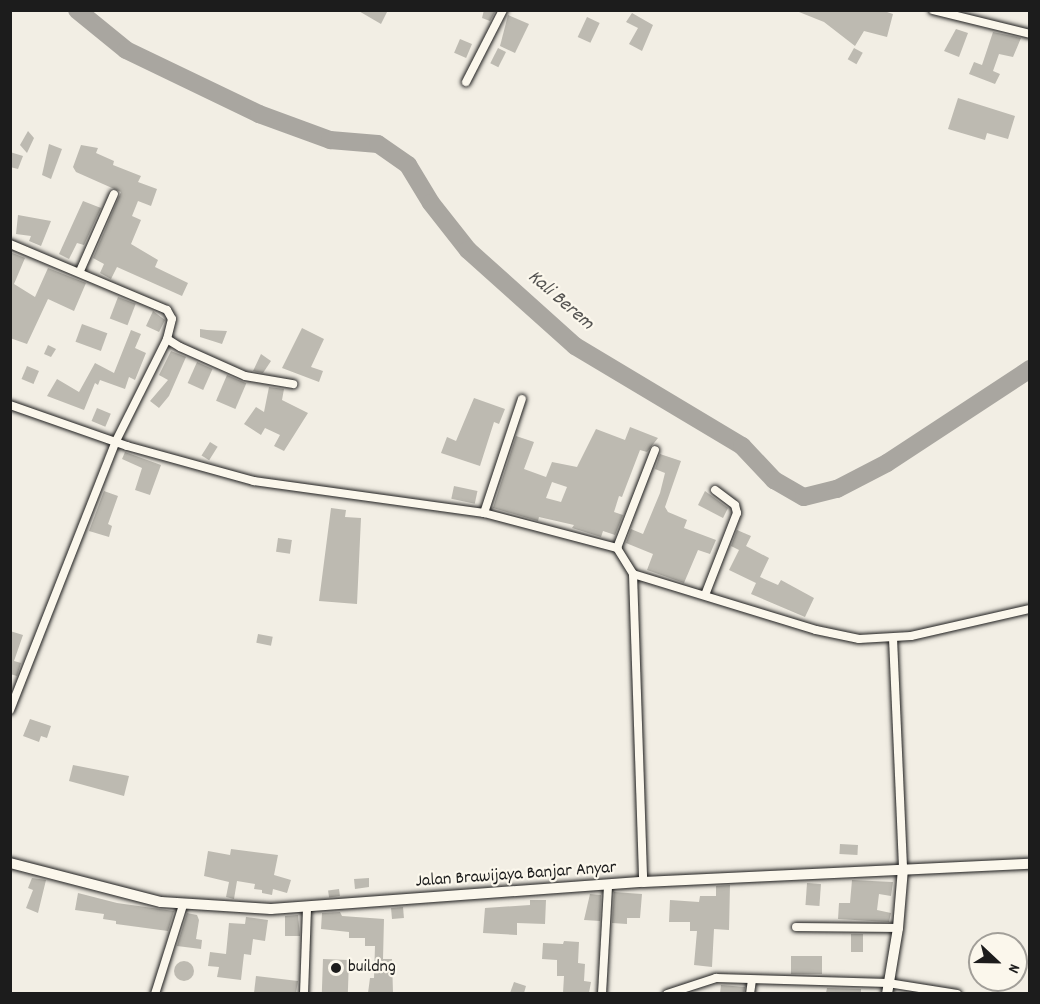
<!DOCTYPE html>
<html>
<head>
<meta charset="utf-8">
<style>
	body { margin:0 }
	#map { position:relative; width:1040px; height:1004px; overflow:hidden; background:#f2eee4; font-family:Dekko,sans-serif }
	div>[style] { position:absolute }
	[style*='--x'] { left:calc(var(--x)*1px); top:calc(var(--y)*1px); width:calc(var(--w)*1px); rotate:calc(var(--a)*1deg) }
	.river>* { height:18px; margin:-9px; padding:0 9px; transform-origin:9px; border-radius:9px; background:#a9a6a0 }
	.building>* { inset:0; background:#bdbab1; transform-origin:0 0 }
	.round { border-radius:50% }
	.roads { filter:drop-shadow(0 0 2px #1c1c1c) drop-shadow(0 0 2px #1c1c1c) }
	.minor>* { height:8px; margin:-4px; padding:0 4px; transform-origin:4px; border-radius:4px; background:#fbf7ec }
	.tertiary>* { height:10px; margin:-5px; padding:0 5px; transform-origin:5px; border-radius:5px; background:#fbf7ec }
	.dots>* { width:16px; height:16px; translate:-50% -50%; box-sizing:border-box; border:3px solid #fbf7ec; border-radius:50% }
	span { translate:-50% -50%; white-space:nowrap; text-align:center; line-height:1.15; -webkit-text-stroke:4.5px #fbf7ec; paint-order:stroke }
	.street-label { font-size:18px; color:#1c1c1c }
	.poi-label { font-size:18px; color:#1c1c1c }
	.left { translate:0 -50%; text-align:left }
	.water-label { font-size:20px; color:#545351; font-style:italic }
	.frame { position:absolute; inset:0; border:12px solid #1c1c1c; pointer-events:none }
	.north { position:absolute; left:968px; top:932px; width:60px; height:60px; box-sizing:border-box; background:#fbf7ec; border:2px solid #a29f99; border-radius:50%; rotate:112deg; font-size:16px; font-weight:700; line-height:24px; text-align:center; color:#1c1c1c }
	.north::after { content:''; display:block; margin:auto; width:21px; height:27px; background:#1c1c1c; clip-path:polygon(50% 0,100% 100%,50% 72%,0 100%) }
</style>
</head>
<body>
<div id="map">
	<div class="river">
		<div style="--x:77;--y:10;--w:63;--a:39.2"></div>
		<div style="--x:126;--y:50;--w:148;--a:25.7"></div>
		<div style="--x:259;--y:114;--w:76;--a:20.1"></div>
		<div style="--x:330;--y:140;--w:48;--a:4.8"></div>
		<div style="--x:378;--y:144;--w:37;--a:35"></div>
		<div style="--x:408;--y:165;--w:44;--a:58.8"></div>
		<div style="--x:431;--y:203;--w:60;--a:51.8"></div>
		<div style="--x:468;--y:250;--w:144;--a:41.9"></div>
		<div style="--x:575;--y:346;--w:195;--a:30.9"></div>
		<div style="--x:742;--y:446;--w:47;--a:46.7"></div>
		<div style="--x:774;--y:480;--w:34;--a:30"></div>
		<div style="--x:804;--y:497;--w:34;--a:-14"></div>
		<div style="--x:837;--y:489;--w:56;--a:-27.5"></div>
		<div style="--x:887;--y:463;--w:171;--a:-33.3"></div>
	</div>
	<div class="building">
		<div style="clip-path:polygon(357px 10px,388px 10px,381px 24px)"></div>
		<div style="clip-path:polygon(484px 10px,496px 10px,490px 21px,482px 18px)"></div>
		<div style="clip-path:polygon(794px 10px,881px 10px,893px 14px,887px 37px,864px 31px,855px 46px,824px 22px)"></div>
		<div style="clip-path:polygon(632px 13px,653px 25px,642px 51px,629px 44px,638px 28px,626px 22px)"></div>
		<div style="clip-path:polygon(508px 15px,529px 24px,515px 53px,500px 46px)"></div>
		<div style="left:587px;top:17px;width:14px;height:22px;rotate:25deg"></div>
		<div style="clip-path:polygon(956px 29px,968px 33px,959px 57px,944px 51px)"></div>
		<div style="clip-path:polygon(993px 32px,1021px 38px,1013px 57px,999px 54px,993px 71px,1000px 74px,995px 84px,969px 74px,974px 62px,982px 65px)"></div>
		<div style="left:460px;top:39px;width:13px;height:15px;rotate:23deg"></div>
		<div style="left:498px;top:48px;width:9px;height:17px;rotate:27deg"></div>
		<div style="left:854px;top:48px;width:10px;height:13px;rotate:29deg"></div>
		<div style="clip-path:polygon(958px 98px,1015px 116px,1008px 139px,987px 133px,985px 140px,948px 129px)"></div>
		<div style="clip-path:polygon(28px 131px,34px 138px,27px 153px,20px 145px)"></div>
		<div style="clip-path:polygon(49px 144px,62px 149px,51px 179px,42px 175px)"></div>
		<div style="clip-path:polygon(81px 145px,98px 148px,96px 153px,114px 161px,113px 165px,141px 176px,138px 182px,157px 189px,151px 206px,138px 201px,132px 216px,141px 220px,131px 244px,158px 260px,155px 267px,188px 283px,182px 296px,117px 267px,111px 279px,100px 273px,104px 264px,93px 258px,121px 192px,76px 172px,73px 167px)"></div>
		<div style="clip-path:polygon(10px 152px,23px 156px,18px 169px,10px 167px)"></div>
		<div style="clip-path:polygon(83px 201px,101px 208px,84px 245px,77px 243px,69px 259px,59px 254px)"></div>
		<div style="clip-path:polygon(18px 215px,51px 221px,41px 246px,29px 241px,31px 236px,16px 234px)"></div>
		<div style="clip-path:polygon(10px 252px,25px 258px,14px 284px,35px 297px,48px 268px,86px 283px,74px 311px,48px 299px,27px 344px,10px 338px)"></div>
		<div style="left:118px;top:297px;width:19px;height:23px;rotate:21deg"></div>
		<div style="clip-path:polygon(153px 311px,165px 320px,159px 332px,146px 326px)"></div>
		<div style="left:82px;top:324px;width:27px;height:19px;rotate:20deg"></div>
		<div style="clip-path:polygon(302px 328px,324px 339px,311px 367px,323px 371px,319px 382px,282px 368px)"></div>
		<div style="clip-path:polygon(200px 329px,207px 330px,227px 331px,222px 344px,200px 337px)"></div>
		<div style="clip-path:polygon(131px 330px,141px 334px,135px 348px,146px 353px,135px 380px,129px 377px,125px 389px,100px 380px,98px 385px,95px 383px,84px 410px,47px 396px,57px 379px,79px 392px,95px 363px,114px 373px)"></div>
		<div style="clip-path:polygon(48px 345px,56px 349px,51px 357px,44px 354px)"></div>
		<div style="clip-path:polygon(171px 351px,186px 357px,169px 396px,159px 408px,150px 401px,168px 380px,159px 375px)"></div>
		<div style="clip-path:polygon(261px 354px,271px 361px,263px 373px,253px 371px)"></div>
		<div style="left:197px;top:362px;width:17px;height:23px;rotate:24deg"></div>
		<div style="left:27px;top:366px;width:13px;height:14px;rotate:23deg"></div>
		<div style="left:227px;top:375px;width:21px;height:28px;rotate:23deg"></div>
		<div style="clip-path:polygon(269px 387px,284px 389px,282px 400px,308px 413px,284px 451px,274px 446px,280px 435px,265px 428px,261px 435px,244px 424px,256px 407px,264px 412px)"></div>
		<div style="clip-path:polygon(474px 398px,505px 409px,499px 424px,494px 422px,480px 466px,441px 453px,447px 437px,456px 441px)"></div>
		<div style="left:97px;top:408px;width:15px;height:14px;rotate:23deg"></div>
		<div style="clip-path:polygon(evenodd,630px 427px,658px 438px,647px 452px,640px 450px,622px 497px,619px 496px,614px 512px,623px 515px,615px 535px,603px 531px,601px 537px,572px 528px,574px 525px,539px 517px,538px 521px,493px 508px,516px 436px,534px 442px,524px 469px,546px 477px,552px 462px,577px 467px,596px 429px,625px 440px,630px 427px,552px 482px,567px 487px,561px 502px,546px 498px,552px 482px)"></div>
		<div style="left:210px;top:442px;width:9px;height:16px;rotate:32deg"></div>
		<div style="clip-path:polygon(125px 452px,161px 465px,150px 495px,135px 490px,142px 468px,122px 459px)"></div>
		<div style="clip-path:polygon(660px 454px,681px 461px,665px 507px,668px 512px,687px 520px,684px 528px,716px 540px,710px 554px,698px 550px,684px 583px,647px 570px,653px 554px,626px 543px,631px 529px,643px 534px,660px 493px,665px 473px,655px 469px)"></div>
		<div style="left:454px;top:486px;width:24px;height:13px;rotate:12deg"></div>
		<div style="clip-path:polygon(104px 491px,118px 496px,108px 524px,112px 526px,109px 537px,89px 531px)"></div>
		<div style="clip-path:polygon(705px 491px,728px 508px,723px 518px,698px 505px)"></div>
		<div style="clip-path:polygon(331px 508px,346px 510px,345px 517px,361px 518px,357px 604px,319px 601px)"></div>
		<div style="clip-path:polygon(737px 530px,751px 536px,746px 546px,769px 558px,760px 577px,778px 585px,781px 580px,814px 598px,805px 617px,751px 594px,756px 583px,729px 570px,739px 550px,731px 546px)"></div>
		<div style="left:278px;top:538px;width:14px;height:14px;rotate:8deg"></div>
		<div style="clip-path:polygon(10px 631px,23px 635px,14px 661px,21px 663px,17px 676px,10px 674px)"></div>
		<div style="left:258px;top:634px;width:15px;height:9px;rotate:11deg"></div>
		<div style="clip-path:polygon(30px 719px,51px 726px,47px 738px,41px 736px,39px 742px,23px 736px)"></div>
		<div style="clip-path:polygon(73px 765px,129px 776px,124px 796px,69px 781px)"></div>
		<div style="left:840px;top:844px;width:18px;height:10px;rotate:3deg"></div>
		<div style="clip-path:polygon(231px 849px,278px 855px,274px 875px,291px 880px,287px 893px,273px 889px,272px 895px,262px 893px,262px 890px,254px 889px,255px 884px,237px 881px,234px 899px,226px 897px,229px 882px,204px 876px,208px 851px,230px 855px)"></div>
		<div style="clip-path:polygon(32px 878px,46px 880px,38px 913px,26px 908px,33px 890px,28px 888px)"></div>
		<div style="clip-path:polygon(369px 878px,369px 887px,355px 889px,354px 879px)"></div>
		<div style="clip-path:polygon(852px 880px,893px 882px,891px 896px,879px 894px,877px 910px,891px 913px,889px 922px,838px 919px,839px 903px,850px 903px)"></div>
		<div style="left:807px;top:883px;width:14px;height:22px;rotate:4deg"></div>
		<div style="clip-path:polygon(730px 885px,729px 930px,714px 929px,712px 967px,694px 965px,697px 931px,690px 931px,690px 922px,669px 922px,670px 900px,699px 902px,700px 896px,716px 896px,716px 886px)"></div>
		<div style="left:339px;top:889px;width:7px;height:11px;rotate:82deg"></div>
		<div style="clip-path:polygon(614px 892px,642px 894px,640px 918px,627px 918px,627px 924px,612px 923px)"></div>
		<div style="clip-path:polygon(78px 893px,117px 903px,174px 911px,168px 931px,116px 924px,116px 921px,103px 919px,104px 914px,75px 910px)"></div>
		<div style="clip-path:polygon(590px 894px,601px 895px,600px 921px,584px 920px)"></div>
		<div style="clip-path:polygon(530px 900px,546px 900px,545px 924px,517px 923px,517px 935px,483px 933px,485px 908px,530px 905px)"></div>
		<div style="left:403px;top:907px;width:11px;height:12px;rotate:85deg"></div>
		<div style="clip-path:polygon(340px 912px,342px 916px,384px 919px,383px 959px,392px 959px,393px 993px,368px 993px,370px 978px,374px 978px,375px 946px,365px 946px,365px 938px,349px 938px,349px 932px,321px 929px,322px 913px)"></div>
		<div style="clip-path:polygon(187px 913px,197px 915px,199px 920px,196px 939px,202px 940px,201px 949px,177px 946px)"></div>
		<div style="clip-path:polygon(298px 915px,300px 936px,285px 936px,285px 916px)"></div>
		<div style="clip-path:polygon(246px 917px,268px 920px,265px 941px,253px 939px,251px 955px,244px 954px,241px 980px,217px 977px,219px 967px,208px 966px,210px 952px,226px 954px,229px 923px,245px 924px)"></div>
		<div style="left:851px;top:934px;width:12px;height:18px"></div>
		<div style="clip-path:polygon(564px 941px,579px 942px,578px 963px,585px 964px,584px 981px,591px 982px,589px 993px,563px 993px,564px 976px,557px 976px,557px 960px,542px 959px,543px 943px,563px 944px)"></div>
		<div style="left:791px;top:956px;width:31px;height:18px"></div>
		<div style="left:323px;top:959px;width:26px;height:34px;rotate:2deg"></div>
		<div class="round" style="left:174px;top:961px;width:20px;height:20px"></div>
		<div style="clip-path:polygon(256px 976px,298px 981px,296px 993px,254px 993px)"></div>
		<div style="clip-path:polygon(514px 982px,526px 986px,524px 993px,510px 993px)"></div>
		<div style="clip-path:polygon(721px 985px,745px 987px,744px 993px,720px 993px)"></div>
		<div style="clip-path:polygon(827px 988px,861px 989px,861px 993px,826px 993px)"></div>
	</div>
	<div class="roads">
		<div class="minor">
			<div style="--x:933;--y:10;--w:100;--a:13.9"></div>
			<div style="--x:466;--y:82;--w:81;--a:-62.8"></div>
			<div style="--x:10;--y:244;--w:170;--a:22.8"></div>
			<div style="--x:167;--y:310;--w:10;--a:61"></div>
			<div style="--x:172;--y:319;--w:21;--a:104"></div>
			<div style="--x:167;--y:339;--w:15;--a:32"></div>
			<div style="--x:180;--y:347;--w:71;--a:24"></div>
			<div style="--x:245;--y:376;--w:49;--a:9.5"></div>
			<div style="--x:80;--y:271;--w:84;--a:-66.2"></div>
			<div style="--x:10;--y:405;--w:124;--a:19.3"></div>
			<div style="--x:127;--y:446;--w:132;--a:15.4"></div>
			<div style="--x:254;--y:481;--w:232;--a:7.9"></div>
			<div style="--x:484;--y:513;--w:138;--a:14.7"></div>
			<div style="--x:617;--y:548;--w:31;--a:58"></div>
			<div style="--x:633;--y:574;--w:308;--a:88.1"></div>
			<div style="--x:484;--y:513;--w:120;--a:-71.6"></div>
			<div style="--x:617;--y:548;--w:105;--a:-68.8"></div>
			<div style="--x:633;--y:574;--w:191;--a:17"></div>
			<div style="--x:816;--y:630;--w:44;--a:11.8"></div>
			<div style="--x:859;--y:639;--w:52;--a:-3.3"></div>
			<div style="--x:911;--y:636;--w:122;--a:-12.8"></div>
			<div style="--x:705;--y:595;--w:88;--a:-68.7"></div>
			<div style="--x:737;--y:513;--w:8;--a:-104"></div>
			<div style="--x:735;--y:505;--w:25;--a:-143"></div>
			<div style="--x:893;--y:638;--w:230;--a:87.5"></div>
			<div style="--x:10;--y:710;--w:289;--a:-68.5"></div>
			<div style="--x:116;--y:441;--w:114;--a:-63.4"></div>
			<div style="--x:796;--y:927;--w:102;--a:0.6"></div>
			<div style="--x:155;--y:994;--w:93;--a:-72.5"></div>
			<div style="--x:304;--y:994;--w:85;--a:-88"></div>
			<div style="--x:602;--y:994;--w:108;--a:-86.8"></div>
			<div style="--x:667;--y:994;--w:52;--a:-18.1"></div>
			<div style="--x:716;--y:978;--w:172;--a:1.7"></div>
			<div style="--x:888;--y:983;--w:70;--a:9.1"></div>
			<div style="--x:750;--y:994;--w:14;--a:-82"></div>
		</div>
		<div class="tertiary">
			<div style="--x:10;--y:863;--w:156;--a:14.5"></div>
			<div style="--x:161;--y:902;--w:110;--a:3.6"></div>
			<div style="--x:271;--y:909;--w:373;--a:-4.2"></div>
			<div style="--x:643;--y:882;--w:387;--a:-2.7"></div>
			<div style="--x:887;--y:994;--w:67;--a:-80.5"></div>
			<div style="--x:898;--y:928;--w:60;--a:-85.2"></div>
		</div>
	</div>
	<div class="dots">
		<div style="left:336px;top:968px;background:#1c1c1c"></div>
	</div>
	<div class="street-label">
		<span style="left:516px;top:876px;rotate:-4deg">Jalan Brawijaya Banjar Anyar</span>
	</div>
	<div class="poi-label">
		<span class="left" style="left:348px;top:968px">buildng</span>
	</div>
	<div class="water-label">
		<span style="left:560px;top:301px;rotate:41deg">Kali Berem</span>
	</div>
	<div class="frame"></div>
	<div class="north">N</div>
</div>
</body>
</html>
